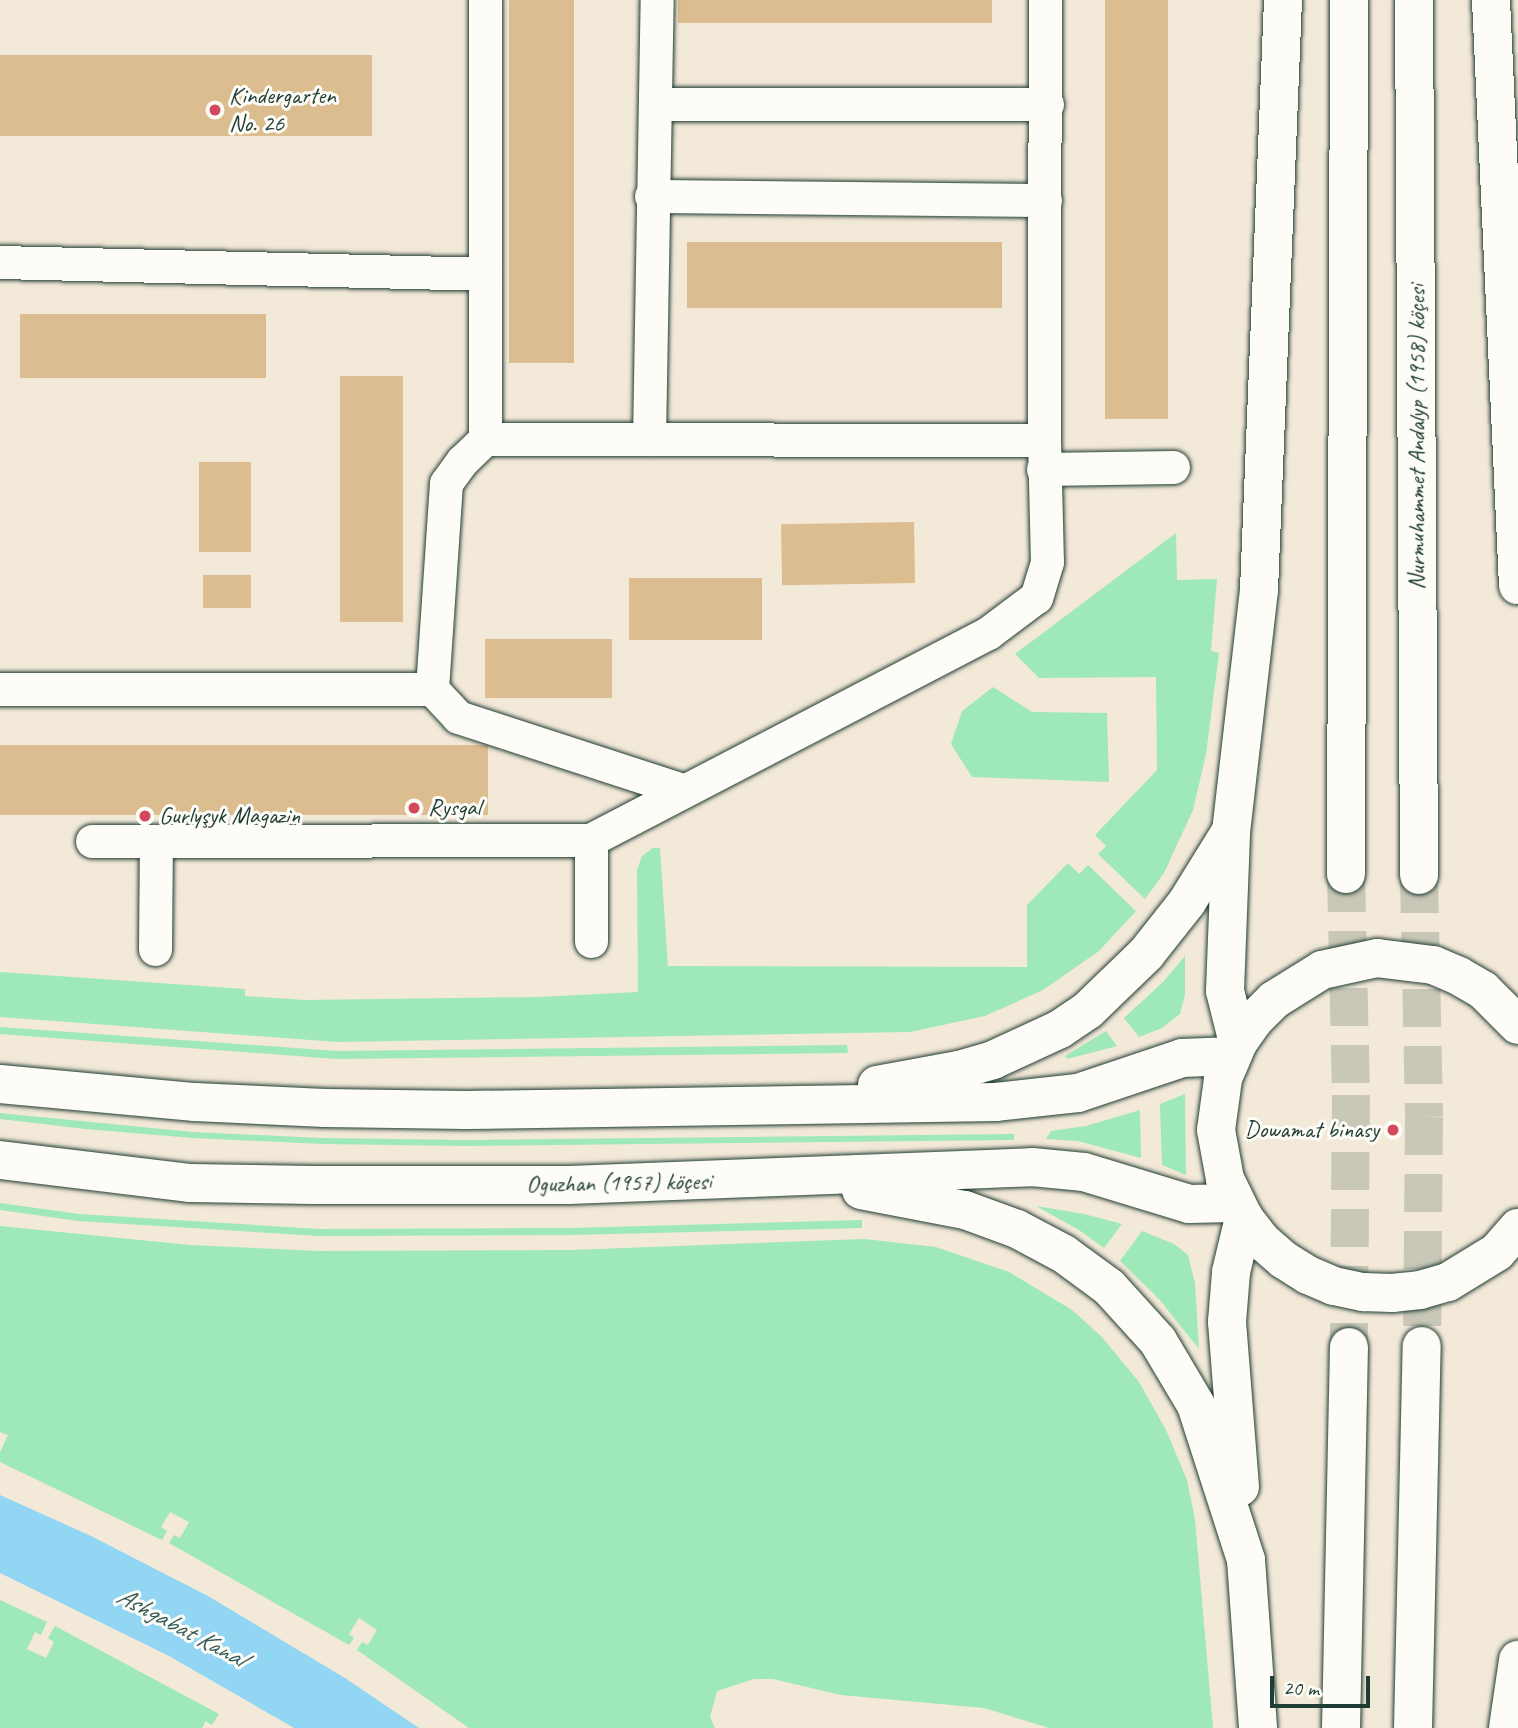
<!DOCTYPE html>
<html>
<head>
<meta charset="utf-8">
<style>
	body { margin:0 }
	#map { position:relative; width:1518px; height:1728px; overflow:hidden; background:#f3e9d8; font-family:Caveat,sans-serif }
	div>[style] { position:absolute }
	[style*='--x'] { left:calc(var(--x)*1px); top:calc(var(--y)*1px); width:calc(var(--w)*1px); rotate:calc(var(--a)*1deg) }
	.green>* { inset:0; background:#9fe8b7 }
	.water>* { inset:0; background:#92d6f4 }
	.building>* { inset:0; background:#dbbd8f; transform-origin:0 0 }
	.major-tunnel>* { height:38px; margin-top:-19px; transform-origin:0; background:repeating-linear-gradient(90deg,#c9c7b7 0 38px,transparent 0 57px) }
	.roads { filter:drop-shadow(0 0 2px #1f3d34) drop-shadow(0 0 2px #1f3d34) }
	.minor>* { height:33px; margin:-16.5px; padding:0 16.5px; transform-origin:16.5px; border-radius:16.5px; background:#fdfcf7 }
	.major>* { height:38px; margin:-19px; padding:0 19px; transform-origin:19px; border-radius:19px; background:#fdfcf7 }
	.dots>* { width:19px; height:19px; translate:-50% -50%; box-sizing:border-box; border:4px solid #fdfcf7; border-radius:50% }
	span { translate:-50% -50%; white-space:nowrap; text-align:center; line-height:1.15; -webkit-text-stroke:6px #fdfcf7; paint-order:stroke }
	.poi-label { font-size:24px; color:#1f3d34 }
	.left { translate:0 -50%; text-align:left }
	.right { translate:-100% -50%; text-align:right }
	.street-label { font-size:24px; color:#1f3d34 }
	.water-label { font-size:26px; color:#365c5a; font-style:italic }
	.scale { position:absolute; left:1270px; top:1676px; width:100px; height:32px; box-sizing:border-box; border:4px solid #1f3d34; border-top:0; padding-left:9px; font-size:21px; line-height:24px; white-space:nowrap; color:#1f3d34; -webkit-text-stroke:5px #fdfcf7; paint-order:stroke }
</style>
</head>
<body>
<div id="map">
	<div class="green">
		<div style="clip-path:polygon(1176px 533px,1177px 580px,1217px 579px,1211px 651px,1219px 653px,1206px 754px,1193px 810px,1164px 873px,1145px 899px,1098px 854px,1106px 846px,1095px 835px,1157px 770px,1156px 677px,1039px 678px,1015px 654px)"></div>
		<div style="clip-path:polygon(993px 687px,1032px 712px,1107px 713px,1109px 782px,972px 777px,951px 744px,962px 711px)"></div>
		<div style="clip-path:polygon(653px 848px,660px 848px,668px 966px,1027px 967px,1027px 905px,1068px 863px,1079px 874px,1088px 865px,1136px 911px,1099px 951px,1043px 990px,985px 1016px,910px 1032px,337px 1042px,0 1017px,0 972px,245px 989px,245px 996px,304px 1000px,539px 997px,638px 992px,637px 870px,642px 856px)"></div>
		<div style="clip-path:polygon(1185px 956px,1185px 994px,1180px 1014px,1162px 1028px,1139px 1037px,1124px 1018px,1164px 981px)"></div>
		<div style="clip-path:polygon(0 1027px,337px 1051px,847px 1045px,848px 1053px,337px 1059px,0 1034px)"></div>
		<div style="clip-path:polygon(1106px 1031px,1117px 1046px,1067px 1059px,1065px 1056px)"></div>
		<div style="clip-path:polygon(1185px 1094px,1186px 1175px,1162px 1165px,1160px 1104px)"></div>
		<div style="clip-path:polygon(1140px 1110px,1141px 1158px,1078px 1141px,1046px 1139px,1051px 1131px,1086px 1126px)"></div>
		<div style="clip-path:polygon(0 1113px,193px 1132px,323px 1138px,466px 1140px,1014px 1134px,1014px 1140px,466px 1146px,323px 1144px,193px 1138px,85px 1129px,0 1119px)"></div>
		<div style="clip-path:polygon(0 1203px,79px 1214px,319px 1229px,570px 1228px,862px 1220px,862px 1228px,571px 1235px,319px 1236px,78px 1221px,0 1210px)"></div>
		<div style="clip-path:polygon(1036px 1206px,1084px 1214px,1122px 1224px,1104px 1248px,1079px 1230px)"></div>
		<div style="clip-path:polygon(0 1226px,190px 1245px,319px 1251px,571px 1250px,864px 1239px,936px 1247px,1009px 1272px,1072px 1310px,1102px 1337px,1139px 1382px,1166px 1430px,1187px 1480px,1195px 1519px,1213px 1728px,1049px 1728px,984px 1708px,841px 1695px,773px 1679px,754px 1679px,717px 1691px,710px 1717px,715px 1728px,469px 1728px,357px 1650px,362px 1642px,368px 1645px,377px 1630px,359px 1618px,349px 1634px,354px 1638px,349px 1645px,169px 1543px,174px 1535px,180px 1538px,189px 1522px,170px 1512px,161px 1527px,167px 1531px,162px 1540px,0 1462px,0 1452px,8px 1435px,0 1432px)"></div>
		<div style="clip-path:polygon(1142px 1231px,1174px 1244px,1188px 1255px,1195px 1283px,1199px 1349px,1159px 1299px,1120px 1261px)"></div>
		<div style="clip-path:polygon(0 1600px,47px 1622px,41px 1635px,35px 1632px,27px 1649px,46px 1658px,54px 1642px,48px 1638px,55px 1626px,219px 1714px,212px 1725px,206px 1721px,202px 1728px,0 1728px)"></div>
	</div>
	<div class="water">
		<div style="clip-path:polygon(0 1495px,91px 1536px,208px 1596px,345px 1678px,419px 1728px,294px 1728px,169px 1656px,0 1573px)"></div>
	</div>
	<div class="building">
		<div style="left:509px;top:0;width:65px;height:363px"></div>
		<div style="left:678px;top:0;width:314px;height:23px"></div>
		<div style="left:1105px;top:0;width:63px;height:419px"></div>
		<div style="left:0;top:55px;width:372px;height:81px"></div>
		<div style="left:1002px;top:242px;width:66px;height:315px;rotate:90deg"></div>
		<div style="left:20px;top:314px;width:246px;height:64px"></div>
		<div style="left:340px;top:376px;width:63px;height:246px"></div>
		<div style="left:199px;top:462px;width:52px;height:90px"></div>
		<div style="left:914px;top:522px;width:61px;height:133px;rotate:89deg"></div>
		<div style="left:251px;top:575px;width:33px;height:48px;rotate:90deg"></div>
		<div style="left:629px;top:578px;width:133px;height:62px"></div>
		<div style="left:485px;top:639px;width:127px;height:59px"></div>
		<div style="left:0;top:745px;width:488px;height:70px"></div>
	</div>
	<div class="major-tunnel">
		<div style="--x:1346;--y:874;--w:221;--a:88.7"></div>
		<div style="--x:1351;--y:1095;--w:252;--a:90.5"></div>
		<div style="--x:1419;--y:875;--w:242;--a:88.8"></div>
		<div style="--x:1424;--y:1117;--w:229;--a:90.5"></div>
	</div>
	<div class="roads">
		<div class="minor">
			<div style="--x:485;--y:0;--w:439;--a:90"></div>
			<div style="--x:485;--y:439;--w:559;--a:0.1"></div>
			<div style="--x:1044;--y:440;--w:122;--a:88.6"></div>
			<div style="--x:1047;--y:562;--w:37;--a:107"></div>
			<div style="--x:1036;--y:597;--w:60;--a:143.1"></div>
			<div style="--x:988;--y:633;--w:448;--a:152.5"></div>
			<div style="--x:591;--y:840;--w:101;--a:90"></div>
			<div style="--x:655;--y:104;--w:392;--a:0"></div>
			<div style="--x:651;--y:196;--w:394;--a:0.6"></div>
			<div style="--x:0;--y:262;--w:485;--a:1.4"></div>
			<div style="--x:485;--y:439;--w:32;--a:136"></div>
			<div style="--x:462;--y:461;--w:27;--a:126"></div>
			<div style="--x:446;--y:483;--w:206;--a:93.9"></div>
			<div style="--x:432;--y:689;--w:38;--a:47"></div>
			<div style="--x:458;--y:717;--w:237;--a:18"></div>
			<div style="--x:649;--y:439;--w:439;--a:-89"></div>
			<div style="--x:1044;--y:440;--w:440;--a:-89.9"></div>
			<div style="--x:1043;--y:469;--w:130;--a:-0.9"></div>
			<div style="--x:0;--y:689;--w:432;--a:0"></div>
			<div style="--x:92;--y:841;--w:499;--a:-0.1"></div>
			<div style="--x:155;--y:949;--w:108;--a:-89.5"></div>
		</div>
		<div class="major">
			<div style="--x:1414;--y:0;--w:875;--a:89.67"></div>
			<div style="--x:1491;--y:0;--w:586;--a:87.36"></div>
			<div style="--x:1346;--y:874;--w:874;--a:-89.8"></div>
			<div style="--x:1518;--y:1025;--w:49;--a:-135"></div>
			<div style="--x:1483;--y:990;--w:28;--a:-150"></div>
			<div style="--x:1459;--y:976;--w:28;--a:-157"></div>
			<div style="--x:1433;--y:965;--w:56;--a:-172.9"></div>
			<div style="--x:1377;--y:958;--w:56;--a:167.7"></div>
			<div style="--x:1322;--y:970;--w:57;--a:148"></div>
			<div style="--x:1274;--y:1000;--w:28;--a:135"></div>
			<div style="--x:1254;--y:1020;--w:28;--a:125"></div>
			<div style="--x:1238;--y:1043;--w:39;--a:113"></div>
			<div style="--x:1223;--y:1079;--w:51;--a:97.8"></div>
			<div style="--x:1216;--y:1130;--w:50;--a:79.6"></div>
			<div style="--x:1225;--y:1179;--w:43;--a:64"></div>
			<div style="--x:1244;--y:1218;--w:29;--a:52"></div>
			<div style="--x:1262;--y:1241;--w:29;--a:41"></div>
			<div style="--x:1284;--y:1260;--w:28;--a:32"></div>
			<div style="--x:1308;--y:1275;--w:28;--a:23"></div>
			<div style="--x:1334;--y:1286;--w:30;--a:12"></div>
			<div style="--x:1363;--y:1292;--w:29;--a:2"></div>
			<div style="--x:1392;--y:1293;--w:28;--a:-6"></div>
			<div style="--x:1420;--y:1290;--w:29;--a:-16"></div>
			<div style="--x:1448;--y:1282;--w:57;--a:-31.5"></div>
			<div style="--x:1497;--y:1252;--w:32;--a:-49"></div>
			<div style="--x:1238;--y:1043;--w:54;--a:-104"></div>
			<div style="--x:1225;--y:991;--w:159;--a:-87.8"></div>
			<div style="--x:1231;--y:832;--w:244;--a:-83.4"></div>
			<div style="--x:1259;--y:590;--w:590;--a:-87.67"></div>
			<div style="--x:0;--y:1084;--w:196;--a:5.3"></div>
			<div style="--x:195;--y:1102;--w:130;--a:2.6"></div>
			<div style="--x:325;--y:1108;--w:141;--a:0.8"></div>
			<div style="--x:466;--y:1110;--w:530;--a:-0.86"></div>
			<div style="--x:996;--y:1102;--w:82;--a:-6.3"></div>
			<div style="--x:1078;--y:1093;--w:110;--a:-18.6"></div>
			<div style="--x:1182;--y:1058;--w:50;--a:-2.3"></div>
			<div style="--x:877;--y:1085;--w:83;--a:-10.4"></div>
			<div style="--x:959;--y:1070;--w:35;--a:-16"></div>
			<div style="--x:993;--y:1060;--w:74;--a:-24.8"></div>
			<div style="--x:1060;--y:1029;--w:34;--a:-34"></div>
			<div style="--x:1088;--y:1010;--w:81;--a:-44"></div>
			<div style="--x:1146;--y:954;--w:66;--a:-51.7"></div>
			<div style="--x:1187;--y:902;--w:80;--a:-58.3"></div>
			<div style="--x:0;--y:1160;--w:192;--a:6.9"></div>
			<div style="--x:191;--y:1183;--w:122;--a:0.9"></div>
			<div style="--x:313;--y:1185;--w:256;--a:0"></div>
			<div style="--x:569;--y:1185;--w:463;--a:-2.2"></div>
			<div style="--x:1032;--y:1167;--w:52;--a:5.5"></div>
			<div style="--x:1084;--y:1172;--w:110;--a:16.9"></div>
			<div style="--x:1189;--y:1204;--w:46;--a:-1.2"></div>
			<div style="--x:861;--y:1190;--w:106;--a:10.9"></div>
			<div style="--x:965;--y:1210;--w:55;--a:20.1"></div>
			<div style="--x:1017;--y:1229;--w:53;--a:28"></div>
			<div style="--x:1064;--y:1254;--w:56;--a:36.3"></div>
			<div style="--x:1109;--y:1287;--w:73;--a:47.8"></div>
			<div style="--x:1158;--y:1341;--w:74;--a:59.3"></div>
			<div style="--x:1196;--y:1405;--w:163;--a:72.1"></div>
			<div style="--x:1246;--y:1560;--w:168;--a:85.9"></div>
			<div style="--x:1240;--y:1487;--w:166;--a:-94.5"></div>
			<div style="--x:1227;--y:1322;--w:50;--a:-85.4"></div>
			<div style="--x:1231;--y:1272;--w:56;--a:-76.5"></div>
			<div style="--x:1341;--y:1728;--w:381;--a:-88.8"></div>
			<div style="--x:1413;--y:1728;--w:382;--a:-88.7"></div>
			<div style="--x:1508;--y:1728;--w:69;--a:-81.6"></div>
		</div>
	</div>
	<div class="dots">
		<div style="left:215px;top:110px;background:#d1495b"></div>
		<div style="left:414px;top:808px;background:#d1495b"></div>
		<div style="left:145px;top:816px;background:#d1495b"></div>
		<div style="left:1393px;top:1130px;background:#d1495b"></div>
	</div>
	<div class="poi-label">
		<span class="left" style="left:229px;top:110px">Kindergarten<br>No. 26</span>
		<span class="left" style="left:428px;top:808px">Rysgal</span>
		<span class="left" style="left:159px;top:816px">Gurlyşyk Magazin</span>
		<span class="right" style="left:1379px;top:1130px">Dowamat binasy</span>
	</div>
	<div class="street-label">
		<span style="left:1417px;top:437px;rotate:-90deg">Nurmuhammet Andalyp (1958) köçesi</span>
		<span style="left:619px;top:1183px;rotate:-1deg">Oguzhan (1957) köçesi</span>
	</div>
	<div class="water-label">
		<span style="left:181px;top:1627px;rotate:28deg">Ashgabat Kanal</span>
	</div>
	<div class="scale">20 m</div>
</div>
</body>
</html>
